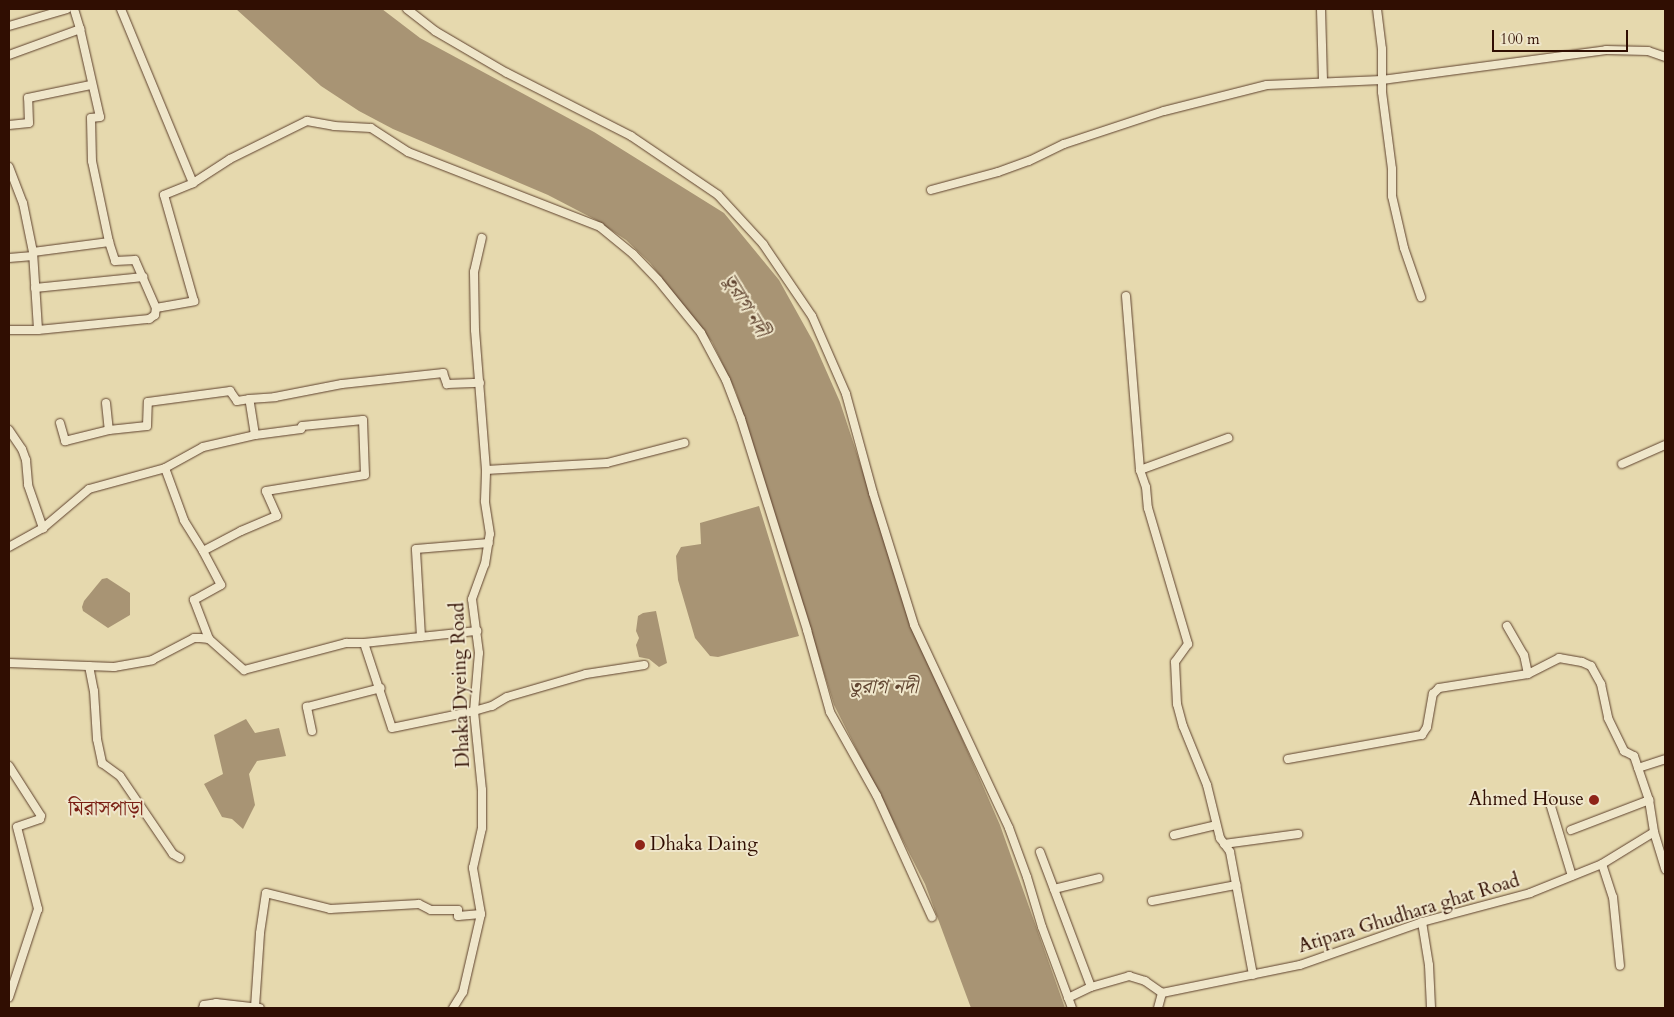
<!DOCTYPE html>
<html>
<head>
<meta charset="utf-8">
<style>
	body { margin:0 }
	#map { position:relative; width:1674px; height:1017px; overflow:hidden; background:#e6d9ae; font-family:Cardo,"Noto Serif Bengali",serif }
	div>[style] { position:absolute }
	[style*='--x'] { left:calc(var(--x)*1px); top:calc(var(--y)*1px); width:calc(var(--w)*1px); rotate:calc(var(--a)*1deg) }
	.water>* { inset:0; background:#a89474 }
	.roads { filter:drop-shadow(0 0 1px #5e412d) drop-shadow(0 0 1px #5e412d) }
	.street>* { height:8px; margin:-4px; padding:0 4px; transform-origin:4px; border-radius:4px; background:#efe6ca }
	.dots>* { width:14px; height:14px; translate:-50% -50%; box-sizing:border-box; border:2px solid #efe6ca; border-radius:50% }
	span { translate:-50% -50%; white-space:nowrap; text-align:center; line-height:1.15; -webkit-text-stroke:4px #efe6ca; paint-order:stroke }
	.street-label { font-size:19px; color:#300e02 }
	.poi-label { font-size:19px; color:#300e02 }
	.right { translate:-100% -50%; text-align:right }
	.left { translate:0 -50%; text-align:left }
	.water-label { font-size:20px; color:#604430; font-style:italic }
	.neighbourhood-label { font-size:20px; color:#7a1f14 }
	.frame { position:absolute; inset:0; border:10px solid #300e02; pointer-events:none }
	.scale { position:absolute; left:1492px; top:30px; width:136px; height:22px; box-sizing:border-box; border:2px solid #300e02; border-top:0; padding-left:6px; font-size:15px; line-height:18px; white-space:nowrap; color:#300e02; -webkit-text-stroke:4px #efe6ca; paint-order:stroke }
</style>
</head>
<body>
<div id="map">
	<div class="water">
		<div style="clip-path:polygon(236px 9px,382px 9px,420px 38px,594px 132px,724px 213px,779px 280px,814px 343px,840px 402px,915px 631px,1000px 825px,1065px 1008px,971px 1008px,925px 884px,834px 705px,736px 392px,712px 342px,650px 263px,626px 240px,596px 220px,548px 195px,393px 129px,359px 111px,321px 86px)"></div>
		<div style="clip-path:polygon(759px 506px,799px 636px,718px 657px,710px 656px,695px 638px,678px 580px,676px 556px,681px 547px,701px 544px,700px 523px)"></div>
		<div style="clip-path:polygon(107px 578px,130px 593px,130px 615px,108px 628px,83px 611px,82px 607px,84px 601px,102px 579px)"></div>
		<div style="clip-path:polygon(656px 611px,667px 663px,659px 667px,649px 659px,639px 657px,636px 645px,639px 638px,636px 631px,638px 616px,643px 613px)"></div>
		<div style="clip-path:polygon(246px 719px,255px 733px,279px 728px,286px 756px,257px 761px,249px 774px,255px 805px,243px 829px,232px 819px,222px 817px,204px 784px,223px 774px,214px 735px)"></div>
	</div>
	<div class="roads">
		<div class="street">
			<div style="--x:74;--y:9;--w:21;--a:73"></div>
			<div style="--x:407;--y:9;--w:36;--a:38"></div>
			<div style="--x:435;--y:31;--w:83;--a:30.3"></div>
			<div style="--x:507;--y:73;--w:139;--a:26.9"></div>
			<div style="--x:631;--y:136;--w:105;--a:34.1"></div>
			<div style="--x:718;--y:195;--w:67;--a:47.4"></div>
			<div style="--x:763;--y:244;--w:87;--a:55.8"></div>
			<div style="--x:812;--y:316;--w:85;--a:66.4"></div>
			<div style="--x:846;--y:394;--w:103;--a:74.7"></div>
			<div style="--x:873;--y:493;--w:138;--a:72.7"></div>
			<div style="--x:914;--y:625;--w:224;--a:64.9"></div>
			<div style="--x:1009;--y:828;--w:52;--a:69.8"></div>
			<div style="--x:1027;--y:877;--w:52;--a:73.3"></div>
			<div style="--x:1042;--y:927;--w:86;--a:69.7"></div>
			<div style="--x:1321;--y:9;--w:73;--a:88.4"></div>
			<div style="--x:1377;--y:9;--w:40;--a:82.9"></div>
			<div style="--x:1382;--y:49;--w:43;--a:90"></div>
			<div style="--x:1382;--y:92;--w:78;--a:82.6"></div>
			<div style="--x:1392;--y:169;--w:27;--a:90"></div>
			<div style="--x:1392;--y:196;--w:53;--a:77"></div>
			<div style="--x:1404;--y:248;--w:52;--a:70.9"></div>
			<div style="--x:9;--y:26;--w:60;--a:-16.3"></div>
			<div style="--x:9;--y:55;--w:76;--a:-20.1"></div>
			<div style="--x:80;--y:29;--w:90;--a:77.2"></div>
			<div style="--x:100;--y:117;--w:9;--a:174"></div>
			<div style="--x:91;--y:118;--w:43;--a:88.7"></div>
			<div style="--x:92;--y:161;--w:83;--a:78.1"></div>
			<div style="--x:109;--y:242;--w:20;--a:72"></div>
			<div style="--x:115;--y:261;--w:20;--a:-3"></div>
			<div style="--x:135;--y:260;--w:52;--a:66.4"></div>
			<div style="--x:9;--y:125;--w:20;--a:-6"></div>
			<div style="--x:29;--y:123;--w:25;--a:-92"></div>
			<div style="--x:28;--y:98;--w:64;--a:-11.7"></div>
			<div style="--x:9;--y:167;--w:39;--a:69"></div>
			<div style="--x:23;--y:203;--w:50;--a:78.5"></div>
			<div style="--x:33;--y:252;--w:78;--a:86.3"></div>
			<div style="--x:193;--y:183;--w:44;--a:-33"></div>
			<div style="--x:230;--y:159;--w:86;--a:-26.3"></div>
			<div style="--x:307;--y:121;--w:27;--a:10"></div>
			<div style="--x:334;--y:126;--w:37;--a:3"></div>
			<div style="--x:371;--y:128;--w:44;--a:33"></div>
			<div style="--x:408;--y:152;--w:206;--a:21.3"></div>
			<div style="--x:600;--y:227;--w:43;--a:39.3"></div>
			<div style="--x:633;--y:254;--w:36;--a:46"></div>
			<div style="--x:658;--y:280;--w:68;--a:50.9"></div>
			<div style="--x:701;--y:333;--w:53;--a:62"></div>
			<div style="--x:726;--y:380;--w:42;--a:69"></div>
			<div style="--x:741;--y:419;--w:221;--a:72.6"></div>
			<div style="--x:807;--y:630;--w:85;--a:74.3"></div>
			<div style="--x:830;--y:712;--w:96;--a:60.8"></div>
			<div style="--x:877;--y:796;--w:133;--a:65.6"></div>
			<div style="--x:931;--y:190;--w:69;--a:-15"></div>
			<div style="--x:998;--y:172;--w:33;--a:-20"></div>
			<div style="--x:1029;--y:161;--w:39;--a:-26"></div>
			<div style="--x:1064;--y:144;--w:105;--a:-18.3"></div>
			<div style="--x:1164;--y:111;--w:106;--a:-14.2"></div>
			<div style="--x:1267;--y:85;--w:115;--a:-2.5"></div>
			<div style="--x:1382;--y:80;--w:226;--a:-7.6"></div>
			<div style="--x:1606;--y:50;--w:42;--a:1.4"></div>
			<div style="--x:1648;--y:51;--w:18;--a:19"></div>
			<div style="--x:33;--y:252;--w:77;--a:-7.5"></div>
			<div style="--x:9;--y:258;--w:24;--a:-5"></div>
			<div style="--x:35;--y:288;--w:109;--a:-5.8"></div>
			<div style="--x:1126;--y:296;--w:175;--a:85.4"></div>
			<div style="--x:1140;--y:470;--w:18;--a:71"></div>
			<div style="--x:1146;--y:487;--w:21;--a:85"></div>
			<div style="--x:1148;--y:508;--w:142;--a:73.6"></div>
			<div style="--x:1188;--y:644;--w:22;--a:126"></div>
			<div style="--x:1175;--y:662;--w:42;--a:87.3"></div>
			<div style="--x:1177;--y:704;--w:23;--a:75"></div>
			<div style="--x:1183;--y:726;--w:64;--a:67.9"></div>
			<div style="--x:1207;--y:785;--w:55;--a:76.2"></div>
			<div style="--x:1220;--y:838;--w:17;--a:54"></div>
			<div style="--x:1230;--y:852;--w:125;--a:79.4"></div>
			<div style="--x:9;--y:330;--w:29;--a:0"></div>
			<div style="--x:38;--y:330;--w:112;--a:-5.7"></div>
			<div style="--x:149;--y:319;--w:7;--a:-34"></div>
			<div style="--x:155;--y:315;--w:7;--a:-82"></div>
			<div style="--x:156;--y:308;--w:39;--a:-10"></div>
			<div style="--x:194;--y:301;--w:110;--a:-105.8"></div>
			<div style="--x:164;--y:195;--w:31;--a:-22"></div>
			<div style="--x:193;--y:183;--w:188;--a:-112.5"></div>
			<div style="--x:106;--y:403;--w:27;--a:84"></div>
			<div style="--x:109;--y:430;--w:38;--a:-6"></div>
			<div style="--x:147;--y:426;--w:24;--a:-88"></div>
			<div style="--x:148;--y:402;--w:83;--a:-7.6"></div>
			<div style="--x:230;--y:391;--w:12;--a:55"></div>
			<div style="--x:237;--y:401;--w:12;--a:-9"></div>
			<div style="--x:60;--y:423;--w:19;--a:74"></div>
			<div style="--x:65;--y:441;--w:45;--a:-14"></div>
			<div style="--x:9;--y:430;--w:23;--a:56"></div>
			<div style="--x:22;--y:449;--w:12;--a:70"></div>
			<div style="--x:26;--y:460;--w:25;--a:85"></div>
			<div style="--x:28;--y:485;--w:46;--a:70.8"></div>
			<div style="--x:43;--y:528;--w:39;--a:151"></div>
			<div style="--x:1622;--y:464;--w:47;--a:-23.8"></div>
			<div style="--x:486;--y:470;--w:121;--a:-3.3"></div>
			<div style="--x:607;--y:463;--w:80;--a:-14.6"></div>
			<div style="--x:1140;--y:470;--w:94;--a:-20"></div>
			<div style="--x:43;--y:528;--w:60;--a:-40.3"></div>
			<div style="--x:89;--y:489;--w:79;--a:-15.4"></div>
			<div style="--x:203;--y:551;--w:36;--a:-122"></div>
			<div style="--x:184;--y:520;--w:55;--a:-110.1"></div>
			<div style="--x:165;--y:468;--w:43;--a:-28.9"></div>
			<div style="--x:203;--y:447;--w:53;--a:-13"></div>
			<div style="--x:1507;--y:626;--w:34;--a:60"></div>
			<div style="--x:1524;--y:655;--w:19;--a:78"></div>
			<div style="--x:421;--y:637;--w:88;--a:-93.3"></div>
			<div style="--x:416;--y:549;--w:73;--a:-4.7"></div>
			<div style="--x:209;--y:639;--w:42;--a:-111"></div>
			<div style="--x:194;--y:600;--w:31;--a:-29"></div>
			<div style="--x:221;--y:585;--w:38;--a:-118"></div>
			<div style="--x:203;--y:551;--w:43;--a:-27.8"></div>
			<div style="--x:241;--y:531;--w:39;--a:-23"></div>
			<div style="--x:277;--y:516;--w:27;--a:-114"></div>
			<div style="--x:266;--y:491;--w:100;--a:-9.2"></div>
			<div style="--x:365;--y:475;--w:55;--a:-92.1"></div>
			<div style="--x:363;--y:420;--w:61;--a:174.4"></div>
			<div style="--x:302;--y:426;--w:3;--a:108"></div>
			<div style="--x:301;--y:429;--w:46;--a:172.6"></div>
			<div style="--x:255;--y:435;--w:36;--a:-99"></div>
			<div style="--x:249;--y:399;--w:26;--a:-4"></div>
			<div style="--x:275;--y:397;--w:68;--a:-11"></div>
			<div style="--x:342;--y:384;--w:102;--a:-6.2"></div>
			<div style="--x:443;--y:373;--w:12;--a:70"></div>
			<div style="--x:447;--y:384;--w:33;--a:-2"></div>
			<div style="--x:364;--y:643;--w:89;--a:71.8"></div>
			<div style="--x:392;--y:728;--w:84;--a:-11.7"></div>
			<div style="--x:474;--y:711;--w:19;--a:-16"></div>
			<div style="--x:492;--y:706;--w:17;--a:-31"></div>
			<div style="--x:507;--y:697;--w:82;--a:-16.2"></div>
			<div style="--x:586;--y:674;--w:59;--a:-8.8"></div>
			<div style="--x:9;--y:663;--w:105;--a:2.2"></div>
			<div style="--x:114;--y:667;--w:39;--a:-10"></div>
			<div style="--x:152;--y:660;--w:47;--a:-27.6"></div>
			<div style="--x:194;--y:638;--w:6;--a:0"></div>
			<div style="--x:200;--y:638;--w:9;--a:6"></div>
			<div style="--x:209;--y:639;--w:47;--a:41.5"></div>
			<div style="--x:244;--y:670;--w:106;--a:-14.8"></div>
			<div style="--x:346;--y:643;--w:18;--a:0"></div>
			<div style="--x:364;--y:643;--w:114;--a:-6.1"></div>
			<div style="--x:89;--y:666;--w:25;--a:79"></div>
			<div style="--x:94;--y:691;--w:48;--a:86.4"></div>
			<div style="--x:97;--y:739;--w:25;--a:78"></div>
			<div style="--x:102;--y:763;--w:22;--a:36"></div>
			<div style="--x:120;--y:776;--w:94;--a:55.8"></div>
			<div style="--x:173;--y:854;--w:8;--a:30"></div>
			<div style="--x:312;--y:731;--w:25;--a:-102"></div>
			<div style="--x:307;--y:707;--w:76;--a:-14.4"></div>
			<div style="--x:1288;--y:759;--w:136;--a:-10.2"></div>
			<div style="--x:1422;--y:735;--w:9;--a:-58"></div>
			<div style="--x:1427;--y:727;--w:34;--a:-80"></div>
			<div style="--x:1433;--y:694;--w:8;--a:-45"></div>
			<div style="--x:1439;--y:688;--w:90;--a:-8.9"></div>
			<div style="--x:1528;--y:674;--w:35;--a:-27"></div>
			<div style="--x:1559;--y:658;--w:23;--a:10"></div>
			<div style="--x:1582;--y:662;--w:10;--a:24"></div>
			<div style="--x:1591;--y:666;--w:21;--a:61"></div>
			<div style="--x:1601;--y:684;--w:35;--a:78"></div>
			<div style="--x:1608;--y:718;--w:37;--a:64"></div>
			<div style="--x:1624;--y:751;--w:11;--a:27"></div>
			<div style="--x:1634;--y:756;--w:46;--a:71.2"></div>
			<div style="--x:1649;--y:800;--w:32;--a:81"></div>
			<div style="--x:1654;--y:832;--w:39;--a:73"></div>
			<div style="--x:9;--y:766;--w:59;--a:57.4"></div>
			<div style="--x:41;--y:816;--w:3;--a:108"></div>
			<div style="--x:40;--y:819;--w:24;--a:161"></div>
			<div style="--x:17;--y:827;--w:85;--a:75.6"></div>
			<div style="--x:38;--y:909;--w:93;--a:108.2"></div>
			<div style="--x:1638;--y:768;--w:28;--a:-18"></div>
			<div style="--x:1549;--y:800;--w:79;--a:73.2"></div>
			<div style="--x:1571;--y:830;--w:84;--a:-21"></div>
			<div style="--x:1174;--y:835;--w:43;--a:-13.4"></div>
			<div style="--x:1224;--y:844;--w:75;--a:-7.7"></div>
			<div style="--x:1040;--y:852;--w:144;--a:69.3"></div>
			<div style="--x:1091;--y:987;--w:40;--a:-16"></div>
			<div style="--x:1129;--y:976;--w:17;--a:17"></div>
			<div style="--x:1145;--y:981;--w:21;--a:35"></div>
			<div style="--x:1602;--y:864;--w:35;--a:72"></div>
			<div style="--x:1613;--y:897;--w:69;--a:84.2"></div>
			<div style="--x:1054;--y:889;--w:46;--a:-13.7"></div>
			<div style="--x:1152;--y:901;--w:86;--a:-10.8"></div>
			<div style="--x:1422;--y:922;--w:44;--a:80.8"></div>
			<div style="--x:1429;--y:965;--w:43;--a:87.3"></div>
			<div style="--x:1162;--y:993;--w:141;--a:-11.5"></div>
			<div style="--x:1300;--y:965;--w:129;--a:-19.4"></div>
			<div style="--x:1422;--y:922;--w:112;--a:-15"></div>
			<div style="--x:1530;--y:893;--w:78;--a:-21.9"></div>
			<div style="--x:1602;--y:864;--w:61;--a:-31.6"></div>
			<div style="--x:1068;--y:998;--w:25;--a:-26"></div>
			<div style="--x:255;--y:1007;--w:74;--a:-86.1"></div>
			<div style="--x:260;--y:933;--w:40;--a:-81.5"></div>
			<div style="--x:266;--y:893;--w:66;--a:14"></div>
			<div style="--x:330;--y:909;--w:89;--a:-3.2"></div>
			<div style="--x:419;--y:904;--w:13;--a:27"></div>
			<div style="--x:431;--y:910;--w:27;--a:0"></div>
			<div style="--x:458;--y:910;--w:6;--a:90"></div>
			<div style="--x:458;--y:916;--w:23;--a:-5"></div>
			<div style="--x:203;--y:1008;--w:3;--a:-72"></div>
			<div style="--x:204;--y:1005;--w:12;--a:-9"></div>
			<div style="--x:216;--y:1003;--w:44;--a:6.5"></div>
			<div style="--x:453;--y:1008;--w:19;--a:-58"></div>
			<div style="--x:463;--y:992;--w:80;--a:-77"></div>
			<div style="--x:481;--y:914;--w:47;--a:-99.9"></div>
			<div style="--x:473;--y:868;--w:41;--a:-77.3"></div>
			<div style="--x:482;--y:828;--w:38;--a:-90"></div>
			<div style="--x:482;--y:790;--w:79;--a:-95.8"></div>
			<div style="--x:474;--y:711;--w:58;--a:-85.1"></div>
			<div style="--x:479;--y:653;--w:54;--a:-97.4"></div>
			<div style="--x:472;--y:599;--w:37;--a:-70"></div>
			<div style="--x:485;--y:564;--w:30;--a:-81"></div>
			<div style="--x:490;--y:534;--w:33;--a:-99"></div>
			<div style="--x:485;--y:501;--w:31;--a:-88"></div>
			<div style="--x:486;--y:470;--w:140;--a:-94.5"></div>
			<div style="--x:475;--y:330;--w:58;--a:-91"></div>
			<div style="--x:474;--y:272;--w:35;--a:-77"></div>
			<div style="--x:1158;--y:1008;--w:16;--a:-75"></div>
		</div>
	</div>
	<div class="dots">
		<div style="left:1594px;top:800px;background:#8f2418"></div>
		<div style="left:640px;top:845px;background:#8f2418"></div>
	</div>
	<div class="street-label">
		<span style="left:461px;top:685px;rotate:-92deg">Dhaka Dyeing Road</span>
		<span style="left:1409px;top:914px;rotate:-17deg">Atipara Ghudhara ghat Road</span>
	</div>
	<div class="poi-label">
		<span class="right" style="left:1584px;top:800px">Ahmed House</span>
		<span class="left" style="left:650px;top:845px">Dhaka Daing</span>
	</div>
	<div class="water-label">
		<span style="left:746px;top:305px;rotate:59deg">তুরাগ নদী</span>
		<span style="left:883px;top:686px">তুরাগ নদী</span>
	</div>
	<div class="neighbourhood-label">
		<span style="left:106px;top:808px">মিরাসপাড়া</span>
	</div>
	<div class="frame"></div>
	<div class="scale">100 m</div>
</div>
</body>
</html>
